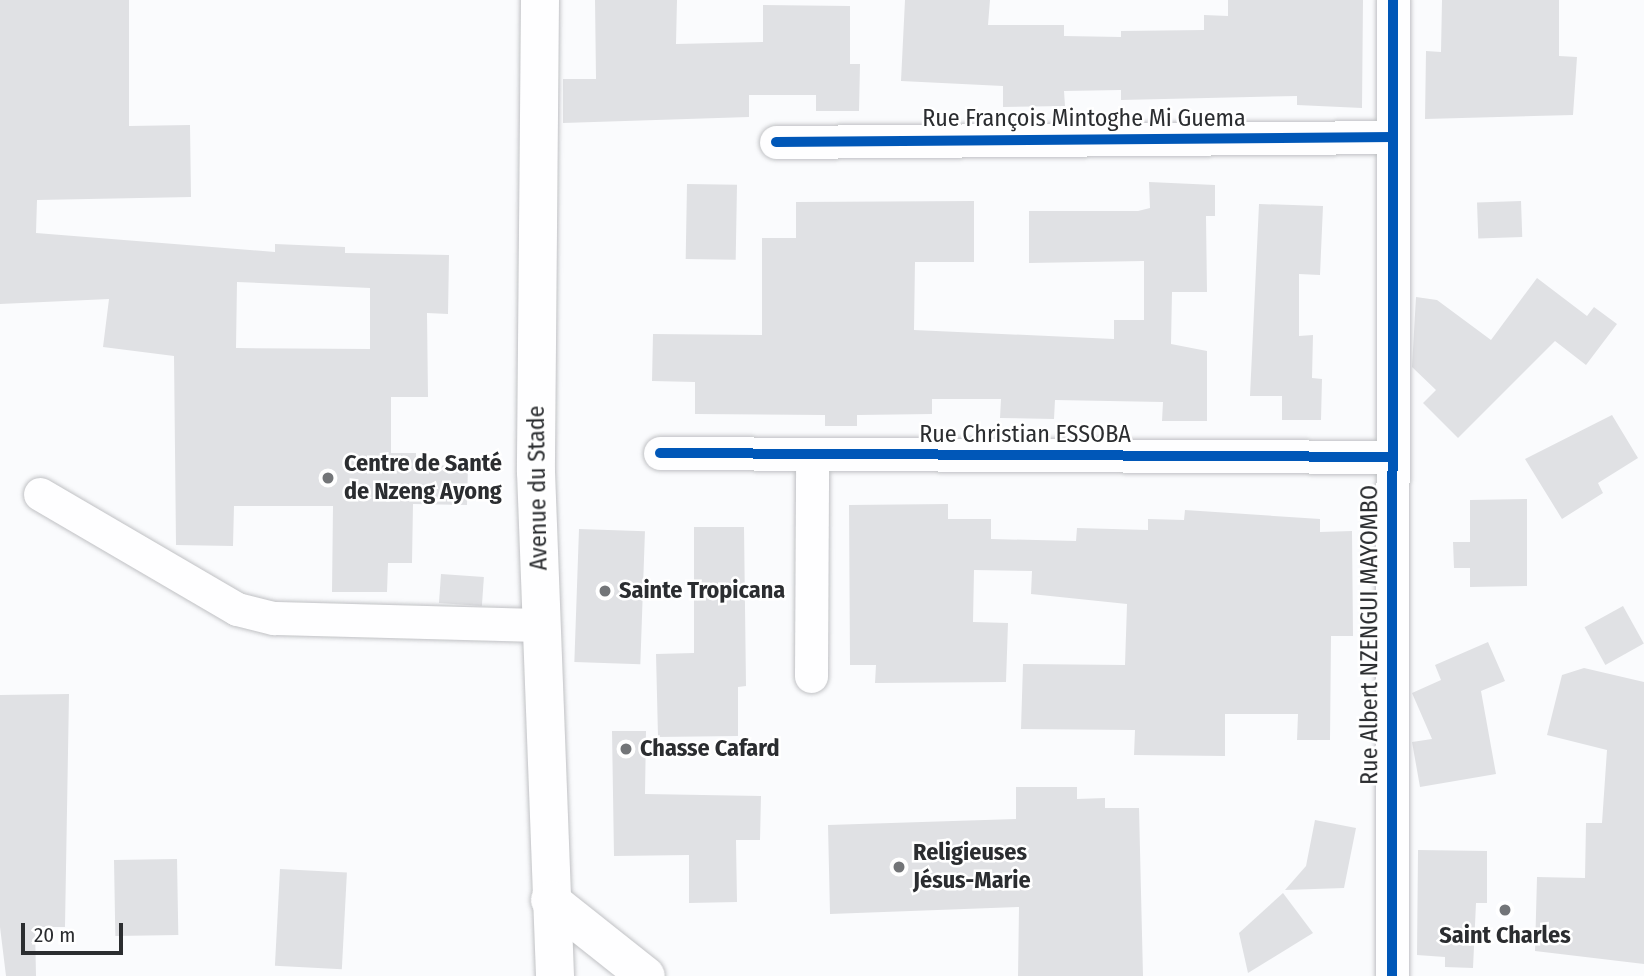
<!DOCTYPE html>
<html>
<head>
<meta charset="utf-8">
<style>
	body { margin:0 }
	#map { position:relative; width:1644px; height:976px; overflow:hidden; background:#fafbfd; font-family:"Fira Sans Condensed",sans-serif }
	div>[style] { position:absolute }
	[style*='--x'] { left:calc(var(--x)*1px); top:calc(var(--y)*1px); width:calc(var(--w)*1px); rotate:calc(var(--a)*1deg) }
	.building>* { inset:0; background:#e0e1e4; transform-origin:0 0 }
	.roads { filter:drop-shadow(0 0 2px #c0c1c4) drop-shadow(0 0 2px #c0c1c4) }
	.street>* { height:33px; margin:-16.5px; padding:0 16.5px; transform-origin:16.5px; border-radius:16.5px; background:#fefeff }
	.secondary>* { height:38px; margin:-19px; padding:0 19px; transform-origin:19px; border-radius:19px; background:#fefeff }
	.cycleway>* { height:10px; margin:-5px; padding:0 5px; transform-origin:5px; border-radius:5px; background:#0057b8 }
	.dots>* { width:19px; height:19px; translate:-50% -50%; box-sizing:border-box; border:4px solid #fff; border-radius:50% }
	span { translate:-50% -50%; white-space:nowrap; text-align:center; line-height:1.15; -webkit-text-stroke:5px #fff; paint-order:stroke }
	.street-label { font-size:24px; color:#2b2d30 }
	.poi-label { font-size:24px; color:#2b2d30; font-weight:700 }
	.left { translate:0 -50%; text-align:left }
	.scale { position:absolute; left:21px; top:923px; width:102px; height:32px; box-sizing:border-box; border:4px solid #2b2d30; border-top:0; padding-left:9px; font-size:21px; line-height:24px; white-space:nowrap; color:#2b2d30; -webkit-text-stroke:5px #fff; paint-order:stroke }
</style>
</head>
<body>
<div id="map">
	<div class="building">
		<div style="clip-path:polygon(evenodd,0 0,129px 0,129px 126px,190px 125px,191px 197px,37px 200px,36px 233px,275px 252px,275px 244px,345px 247px,345px 253px,449px 255px,448px 314px,427px 313px,428px 397px,391px 397px,391px 453px,416px 453px,416px 465px,468px 466px,467px 505px,413px 504px,412px 563px,388px 563px,387px 592px,332px 592px,333px 506px,234px 506px,233px 546px,176px 545px,174px 356px,103px 347px,109px 299px,0 304px,0 0,237px 282px,370px 288px,370px 349px,236px 348px,237px 282px)"></div>
		<div style="clip-path:polygon(595px 0,677px 0,676px 44px,763px 42px,763px 5px,850px 6px,850px 64px,860px 64px,859px 111px,816px 111px,816px 95px,749px 95px,749px 117px,563px 123px,563px 79px,596px 79px)"></div>
		<div style="clip-path:polygon(905px 0,990px 0,988px 25px,1064px 25px,1064px 36px,1121px 37px,1121px 31px,1204px 30px,1204px 15px,1228px 16px,1228px 0,1363px 0,1362px 108px,1297px 105px,1297px 96px,1121px 100px,1121px 90px,1064px 91px,1065px 106px,1003px 107px,1003px 86px,901px 81px)"></div>
		<div style="clip-path:polygon(1442px 0,1559px 0,1559px 56px,1577px 57px,1573px 115px,1425px 119px,1426px 51px,1441px 52px)"></div>
		<div style="clip-path:polygon(1149px 182px,1215px 185px,1215px 216px,1206px 216px,1207px 292px,1172px 292px,1171px 344px,1207px 351px,1207px 421px,1162px 421px,1163px 402px,1055px 400px,1054px 419px,1000px 418px,1001px 399px,932px 399px,932px 414px,857px 415px,857px 426px,825px 426px,825px 415px,695px 414px,695px 382px,652px 381px,653px 334px,762px 335px,762px 238px,796px 238px,796px 202px,974px 201px,974px 262px,915px 262px,914px 330px,1114px 339px,1114px 320px,1144px 320px,1144px 261px,1029px 263px,1029px 211px,1138px 211px,1150px 208px)"></div>
		<div style="left:687px;top:184px;width:50px;height:75px;rotate:1deg"></div>
		<div style="left:1521px;top:201px;width:36px;height:44px;rotate:88deg"></div>
		<div style="clip-path:polygon(1259px 204px,1323px 206px,1320px 275px,1299px 274px,1299px 336px,1313px 335px,1312px 378px,1322px 379px,1321px 420px,1282px 420px,1282px 396px,1250px 396px)"></div>
		<div style="clip-path:polygon(1537px 278px,1587px 316px,1594px 307px,1617px 324px,1586px 365px,1555px 341px,1458px 438px,1423px 403px,1436px 390px,1412px 367px,1416px 297px,1437px 300px,1491px 340px)"></div>
		<div style="clip-path:polygon(1612px 415px,1638px 458px,1598px 483px,1603px 493px,1562px 519px,1525px 459px)"></div>
		<div style="clip-path:polygon(1527px 499px,1527px 586px,1470px 587px,1470px 568px,1454px 568px,1453px 542px,1470px 542px,1470px 500px)"></div>
		<div style="clip-path:polygon(948px 504px,948px 519px,991px 519px,991px 539px,1076px 541px,1077px 528px,1148px 530px,1148px 519px,1184px 520px,1185px 510px,1320px 519px,1320px 532px,1352px 531px,1353px 636px,1331px 636px,1330px 740px,1297px 740px,1298px 714px,1225px 714px,1225px 756px,1134px 755px,1135px 730px,1021px 729px,1023px 664px,1125px 665px,1127px 604px,1031px 594px,1032px 571px,974px 570px,973px 622px,1008px 623px,1006px 682px,875px 683px,876px 665px,850px 665px,849px 505px)"></div>
		<div style="clip-path:polygon(694px 527px,744px 527px,746px 686px,738px 687px,738px 736px,658px 737px,656px 654px,694px 653px)"></div>
		<div style="left:579px;top:529px;width:66px;height:133px;rotate:2deg"></div>
		<div style="left:441px;top:574px;width:43px;height:29px;rotate:4deg"></div>
		<div style="left:1623px;top:606px;width:43px;height:44px;rotate:61deg"></div>
		<div style="clip-path:polygon(1488px 642px,1505px 681px,1481px 691px,1496px 774px,1420px 787px,1412px 742px,1432px 739px,1412px 693px,1441px 680px,1435px 665px)"></div>
		<div style="clip-path:polygon(1584px 668px,1644px 682px,1644px 964px,1535px 951px,1537px 877px,1585px 878px,1586px 823px,1602px 823px,1607px 750px,1547px 735px,1562px 675px)"></div>
		<div style="clip-path:polygon(69px 694px,65px 927px,35px 927px,36px 976px,6px 976px,0 927px,0 695px)"></div>
		<div style="clip-path:polygon(612px 731px,646px 731px,645px 794px,761px 796px,760px 840px,736px 840px,737px 902px,689px 903px,689px 855px,614px 856px)"></div>
		<div style="clip-path:polygon(1016px 787px,1077px 787px,1077px 799px,1105px 798px,1105px 808px,1139px 808px,1143px 976px,1018px 976px,1019px 907px,830px 914px,828px 825px,1016px 819px)"></div>
		<div style="clip-path:polygon(1315px 820px,1356px 828px,1344px 888px,1285px 890px,1306px 866px)"></div>
		<div style="clip-path:polygon(1418px 850px,1487px 851px,1487px 903px,1476px 903px,1473px 968px,1445px 967px,1445px 957px,1417px 955px)"></div>
		<div style="left:177px;top:859px;width:76px;height:63px;rotate:89deg"></div>
		<div style="left:280px;top:869px;width:67px;height:97px;rotate:3deg"></div>
		<div style="clip-path:polygon(1283px 893px,1313px 933px,1248px 973px,1239px 933px)"></div>
	</div>
	<div class="roads">
		<div class="street">
			<div style="--x:776;--y:142;--w:617;--a:-0.46"></div>
			<div style="--x:660;--y:453;--w:731;--a:0.31"></div>
			<div style="--x:40;--y:494;--w:228;--a:30.3"></div>
			<div style="--x:237;--y:609;--w:38;--a:14"></div>
			<div style="--x:274;--y:618;--w:267;--a:1.5"></div>
			<div style="--x:811;--y:676;--w:221;--a:-89.7"></div>
			<div style="--x:1392;--y:976;--w:976;--a:-89.94"></div>
		</div>
		<div class="secondary">
			<div style="--x:540;--y:0;--w:472;--a:90.5"></div>
			<div style="--x:536;--y:472;--w:504;--a:87.84"></div>
			<div style="--x:550;--y:900;--w:122;--a:38.4"></div>
		</div>
	</div>
	<div class="cycleway">
		<div style="--x:776;--y:142;--w:617;--a:-0.46"></div>
		<div style="--x:660;--y:453;--w:731;--a:0.31"></div>
		<div style="--x:1392;--y:976;--w:976;--a:-89.94"></div>
	</div>
	<div class="dots">
		<div style="left:328px;top:478px;background:#737578"></div>
		<div style="left:605px;top:591px;background:#737578"></div>
		<div style="left:626px;top:749px;background:#737578"></div>
		<div style="left:899px;top:867px;background:#737578"></div>
		<div style="left:1505px;top:910px;background:#737578"></div>
	</div>
	<div class="street-label">
		<span style="left:1084px;top:119px">Rue François Mintoghe Mi Guema</span>
		<span style="left:1025px;top:435px">Rue Christian ESSOBA</span>
		<span style="left:538px;top:488px;rotate:-91deg">Avenue du Stade</span>
		<span style="left:1370px;top:635px;rotate:-90deg">Rue Albert NZENGUI MAYOMBO</span>
	</div>
	<div class="poi-label">
		<span class="left" style="left:344px;top:478px">Centre de Santé<br>de Nzeng Ayong</span>
		<span class="left" style="left:619px;top:591px">Sainte Tropicana</span>
		<span class="left" style="left:640px;top:749px">Chasse Cafard</span>
		<span class="left" style="left:913px;top:867px">Religieuses<br>Jésus-Marie</span>
		<span style="left:1505px;top:936px">Saint Charles</span>
	</div>
	<div class="scale">20 m</div>
</div>
</body>
</html>
